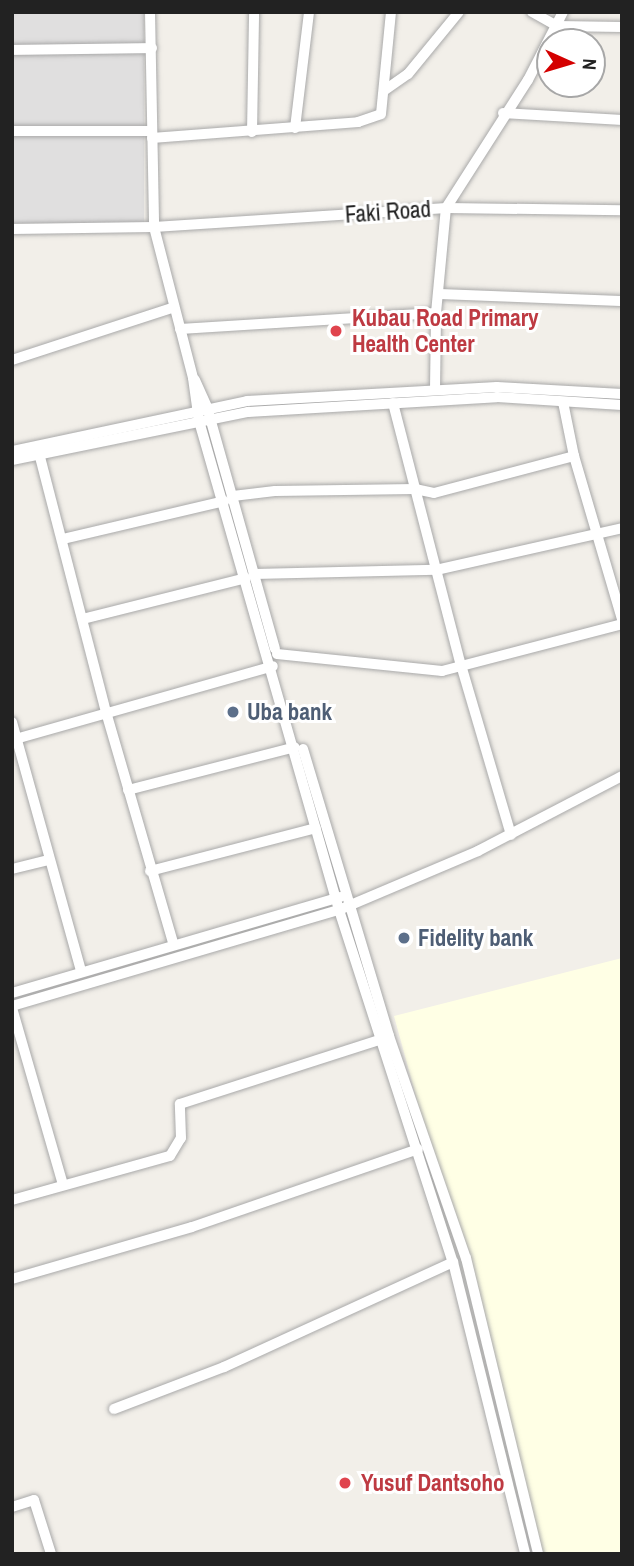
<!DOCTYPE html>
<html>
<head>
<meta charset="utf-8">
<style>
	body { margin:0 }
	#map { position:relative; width:634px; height:1566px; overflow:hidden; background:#f2efe9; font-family:"Archivo Narrow",sans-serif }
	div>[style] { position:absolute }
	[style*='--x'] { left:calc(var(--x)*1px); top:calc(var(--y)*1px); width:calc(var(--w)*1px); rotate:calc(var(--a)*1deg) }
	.residential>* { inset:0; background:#e0dfdf; transform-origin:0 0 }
	.education>* { inset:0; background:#ffffe5 }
	.roads { filter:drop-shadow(0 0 2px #a9a9a9) drop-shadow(0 0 2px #a9a9a9) }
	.minor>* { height:10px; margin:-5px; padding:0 5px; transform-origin:5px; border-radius:5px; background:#fff }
	.dots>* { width:19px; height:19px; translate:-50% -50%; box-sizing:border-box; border:4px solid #fff; border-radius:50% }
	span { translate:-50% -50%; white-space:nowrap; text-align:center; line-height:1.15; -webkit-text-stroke:6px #fff; paint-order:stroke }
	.street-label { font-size:23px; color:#222 }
	.health-label { font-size:23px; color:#be3a42; font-weight:700 }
	.left { translate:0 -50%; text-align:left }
	.service-label { font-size:23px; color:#4e5e75; font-weight:700 }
	.frame { position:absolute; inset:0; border:14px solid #222; pointer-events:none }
	.north { position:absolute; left:536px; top:28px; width:70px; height:70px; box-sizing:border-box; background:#fff; border:2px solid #a7a7a7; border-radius:50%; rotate:94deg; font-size:19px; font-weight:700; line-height:28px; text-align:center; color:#222 }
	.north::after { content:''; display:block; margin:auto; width:24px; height:32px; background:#d40000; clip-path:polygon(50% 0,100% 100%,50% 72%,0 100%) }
</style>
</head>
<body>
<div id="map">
	<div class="residential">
		<div style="left:12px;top:12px;width:132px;height:211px"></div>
	</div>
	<div class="education">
		<div style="clip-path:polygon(622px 958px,622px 1554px,541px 1554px,394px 1016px)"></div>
	</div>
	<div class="roads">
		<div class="minor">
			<div style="--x:150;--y:12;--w:215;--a:88.9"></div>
			<div style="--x:154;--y:227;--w:156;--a:75.5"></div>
			<div style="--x:193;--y:378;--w:43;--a:82.1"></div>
			<div style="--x:199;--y:421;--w:509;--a:74.02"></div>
			<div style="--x:339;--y:910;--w:370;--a:72.1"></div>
			<div style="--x:453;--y:1262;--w:301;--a:76.1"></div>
			<div style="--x:532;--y:12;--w:29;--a:29"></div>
			<div style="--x:557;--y:26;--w:65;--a:0.9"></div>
			<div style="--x:12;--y:50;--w:140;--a:-0.8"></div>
			<div style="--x:385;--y:90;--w:28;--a:-35"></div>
			<div style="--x:408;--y:74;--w:80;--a:-50.6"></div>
			<div style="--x:503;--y:113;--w:119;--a:3.4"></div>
			<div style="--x:295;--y:128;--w:117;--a:-83.1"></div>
			<div style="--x:12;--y:131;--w:139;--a:0"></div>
			<div style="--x:252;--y:132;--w:120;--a:-89"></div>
			<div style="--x:152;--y:138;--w:207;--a:-4.4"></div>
			<div style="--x:358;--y:122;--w:24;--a:-19"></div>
			<div style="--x:381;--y:114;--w:102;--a:-84.4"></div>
			<div style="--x:12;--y:229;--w:142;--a:-0.8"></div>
			<div style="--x:154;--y:227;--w:293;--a:-3.7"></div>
			<div style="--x:446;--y:208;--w:176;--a:0.7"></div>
			<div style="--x:438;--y:294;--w:184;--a:2.2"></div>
			<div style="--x:180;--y:329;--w:256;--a:-3.6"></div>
			<div style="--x:12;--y:360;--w:168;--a:-18"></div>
			<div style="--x:195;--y:380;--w:30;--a:66"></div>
			<div style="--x:207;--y:407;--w:251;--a:74.3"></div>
			<div style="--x:435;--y:389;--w:76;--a:-89.2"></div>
			<div style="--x:436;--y:313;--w:105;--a:-84.6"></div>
			<div style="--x:446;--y:208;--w:152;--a:-57.4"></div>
			<div style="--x:528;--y:80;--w:76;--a:-62.8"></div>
			<div style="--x:563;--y:402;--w:55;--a:78.5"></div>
			<div style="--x:574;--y:456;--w:170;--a:73.6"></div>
			<div style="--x:393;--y:403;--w:271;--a:75.5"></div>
			<div style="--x:461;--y:665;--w:177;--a:73.6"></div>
			<div style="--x:12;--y:451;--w:240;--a:-12"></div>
			<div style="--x:247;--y:401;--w:250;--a:-3.2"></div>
			<div style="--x:497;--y:387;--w:125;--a:3.2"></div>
			<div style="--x:39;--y:453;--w:268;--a:75.5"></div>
			<div style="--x:106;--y:712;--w:241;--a:73.8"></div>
			<div style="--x:12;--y:460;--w:241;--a:-11.5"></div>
			<div style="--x:248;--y:412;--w:249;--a:-3.4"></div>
			<div style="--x:497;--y:397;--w:125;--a:3.7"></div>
			<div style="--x:233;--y:496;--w:42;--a:-6.8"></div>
			<div style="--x:275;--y:491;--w:140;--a:-0.8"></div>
			<div style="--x:415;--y:489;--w:19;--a:12"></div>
			<div style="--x:434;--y:493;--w:145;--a:-14.8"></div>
			<div style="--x:63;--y:539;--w:166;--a:-13.2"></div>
			<div style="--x:254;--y:574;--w:182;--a:-1.3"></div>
			<div style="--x:436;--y:570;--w:191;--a:-12.7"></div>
			<div style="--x:83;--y:619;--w:168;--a:-14.1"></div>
			<div style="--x:277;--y:654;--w:166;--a:5.9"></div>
			<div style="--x:442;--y:671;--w:186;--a:-14.6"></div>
			<div style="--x:12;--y:722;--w:257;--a:74.5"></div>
			<div style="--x:12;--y:740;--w:271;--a:-15.8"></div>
			<div style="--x:303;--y:749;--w:300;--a:73.3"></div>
			<div style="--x:389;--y:1036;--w:235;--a:70.9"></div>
			<div style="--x:466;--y:1258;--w:305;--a:76.3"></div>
			<div style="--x:128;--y:790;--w:172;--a:-14.4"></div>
			<div style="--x:12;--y:869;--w:37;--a:-14"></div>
			<div style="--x:150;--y:871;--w:171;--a:-14.5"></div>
			<div style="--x:12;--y:993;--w:342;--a:-16.3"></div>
			<div style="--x:12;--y:1006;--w:341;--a:-16.4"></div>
			<div style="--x:339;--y:910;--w:151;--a:-23"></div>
			<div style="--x:478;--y:851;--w:162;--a:-27.5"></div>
			<div style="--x:12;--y:1008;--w:184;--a:73.9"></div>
			<div style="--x:12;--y:1200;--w:164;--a:-15.6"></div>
			<div style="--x:170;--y:1156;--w:21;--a:-59"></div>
			<div style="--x:181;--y:1138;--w:34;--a:-92"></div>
			<div style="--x:180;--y:1104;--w:209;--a:-17.8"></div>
			<div style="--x:12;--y:1279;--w:187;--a:-16.1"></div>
			<div style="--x:192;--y:1227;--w:239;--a:-19"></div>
			<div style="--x:114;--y:1409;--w:118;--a:-20.9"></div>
			<div style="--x:224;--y:1367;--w:252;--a:-24.6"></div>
			<div style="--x:12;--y:1507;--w:23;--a:-18"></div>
			<div style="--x:34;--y:1500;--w:57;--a:72.5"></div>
		</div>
	</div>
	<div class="dots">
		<div style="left:336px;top:331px;background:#e0444e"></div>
		<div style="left:233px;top:712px;background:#5c6f8a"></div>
		<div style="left:404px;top:938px;background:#5c6f8a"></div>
		<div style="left:345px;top:1483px;background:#e0444e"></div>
	</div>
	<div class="street-label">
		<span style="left:388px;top:212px;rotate:-4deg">Faki Road</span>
	</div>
	<div class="health-label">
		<span class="left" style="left:352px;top:331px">Kubau Road Primary<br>Health Center</span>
		<span class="left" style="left:361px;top:1483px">Yusuf Dantsoho</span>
	</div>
	<div class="service-label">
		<span class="left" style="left:247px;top:712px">Uba bank</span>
		<span class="left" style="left:418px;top:938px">Fidelity bank</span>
	</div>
	<div class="frame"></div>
	<div class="north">N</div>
</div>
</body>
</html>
